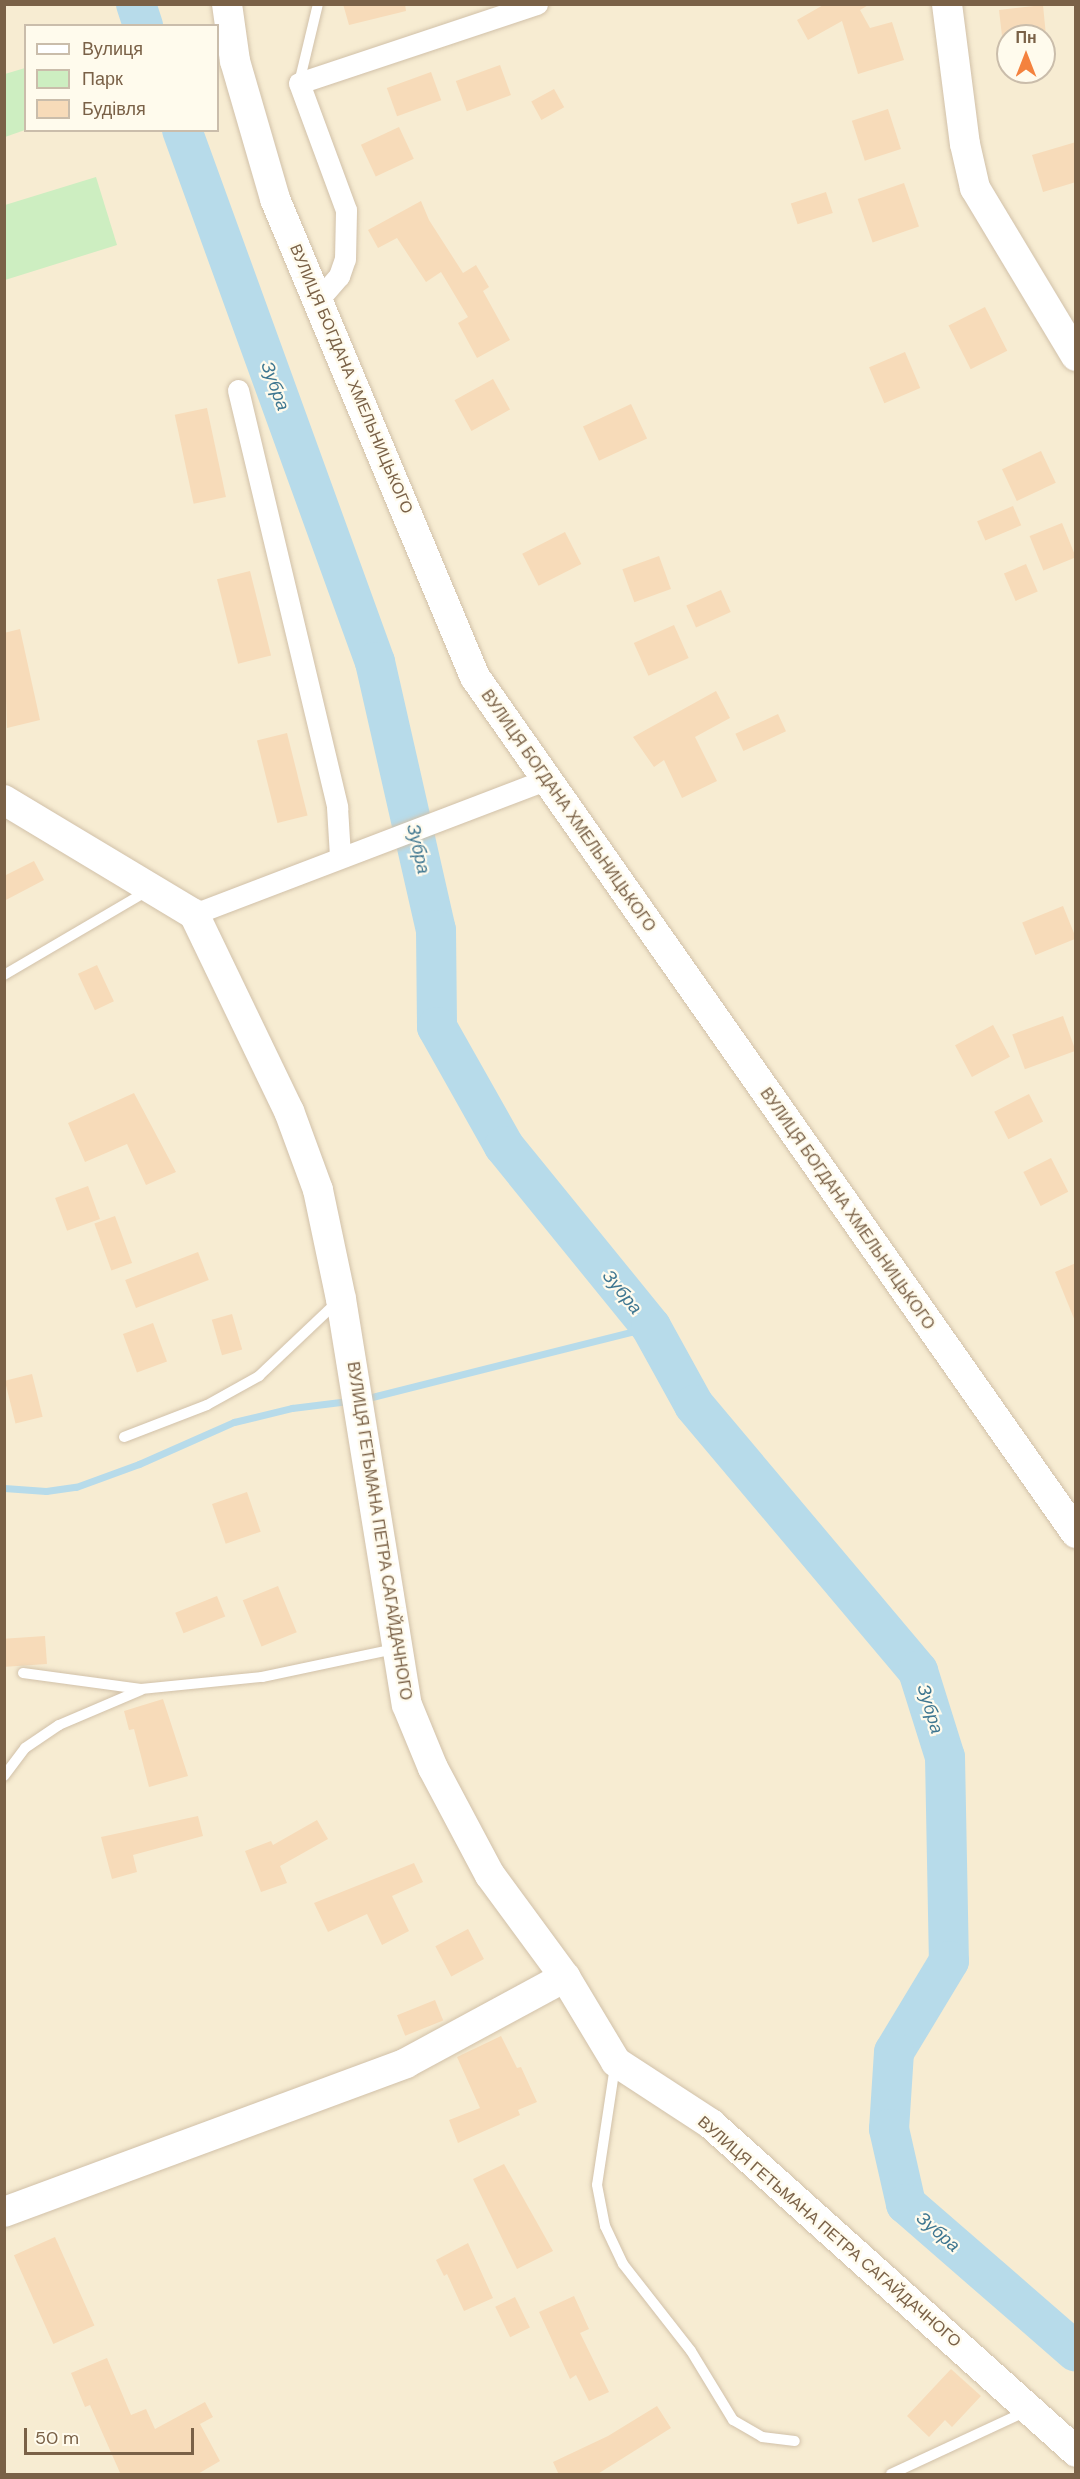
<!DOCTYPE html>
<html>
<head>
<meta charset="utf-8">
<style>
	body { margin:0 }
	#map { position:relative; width:1080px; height:2479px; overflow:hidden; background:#fef8e5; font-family:"DM Sans",sans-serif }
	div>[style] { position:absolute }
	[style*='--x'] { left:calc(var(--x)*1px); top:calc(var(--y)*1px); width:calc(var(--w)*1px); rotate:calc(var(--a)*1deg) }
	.residential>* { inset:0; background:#f7ecd2 }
	.green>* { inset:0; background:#cdeec1 }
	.stream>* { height:7px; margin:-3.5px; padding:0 3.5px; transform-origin:3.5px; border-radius:3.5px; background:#b7dbea }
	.river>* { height:40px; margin:-20px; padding:0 20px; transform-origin:20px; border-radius:20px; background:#b7dbea }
	.building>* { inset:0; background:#f7dbb9; transform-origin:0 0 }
	.roads { filter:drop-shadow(0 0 2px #d1c1a9) drop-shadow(0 0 2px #d1c1a9) }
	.lane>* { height:10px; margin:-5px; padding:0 5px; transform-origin:5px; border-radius:5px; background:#fff }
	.street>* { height:21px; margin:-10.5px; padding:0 10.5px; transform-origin:10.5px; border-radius:10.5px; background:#fff }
	.secondary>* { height:30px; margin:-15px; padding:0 15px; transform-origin:15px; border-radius:15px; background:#fff }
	span { translate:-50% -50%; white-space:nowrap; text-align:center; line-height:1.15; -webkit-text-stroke:4.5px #fffbed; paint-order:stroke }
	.street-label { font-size:16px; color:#7a6147 }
	.water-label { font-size:18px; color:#3e7690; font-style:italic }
	.frame { position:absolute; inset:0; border:6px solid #7a6147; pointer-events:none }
	.legend { position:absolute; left:24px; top:24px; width:195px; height:108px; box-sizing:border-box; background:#fffbed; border:2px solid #cabdab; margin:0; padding:8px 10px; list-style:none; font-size:18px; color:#7a6147 }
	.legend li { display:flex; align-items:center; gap:12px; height:30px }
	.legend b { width:30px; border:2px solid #cabdab }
	.north { position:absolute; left:996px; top:24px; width:60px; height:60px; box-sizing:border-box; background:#fffbed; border:2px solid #cabdab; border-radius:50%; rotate:0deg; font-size:16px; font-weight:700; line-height:24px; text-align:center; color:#7a6147 }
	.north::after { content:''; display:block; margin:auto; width:21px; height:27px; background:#f4823e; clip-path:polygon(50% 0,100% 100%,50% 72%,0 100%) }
	.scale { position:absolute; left:24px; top:2428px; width:170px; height:27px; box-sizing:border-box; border:3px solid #7a6147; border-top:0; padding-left:8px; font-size:18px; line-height:21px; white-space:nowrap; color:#7a6147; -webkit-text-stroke:4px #fffbed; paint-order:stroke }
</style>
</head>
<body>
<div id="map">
	<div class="residential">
		<div style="clip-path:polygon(evenodd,5px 5px,1075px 5px,1075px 2474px,5px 2474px,5px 5px,26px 26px,218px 26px,218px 130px,26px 130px,26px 26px,5px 5px,1008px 36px,1044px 36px,1044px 72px,1008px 72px,1008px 36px)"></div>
	</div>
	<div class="green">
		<div style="clip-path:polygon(25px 68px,25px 130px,5px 137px,5px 74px)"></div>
		<div style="clip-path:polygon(96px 177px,117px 245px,5px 280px,5px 205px)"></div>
	</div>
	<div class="stream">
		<div style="--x:368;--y:1398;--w:292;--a:-14.1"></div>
		<div style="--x:4;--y:1488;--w:42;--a:4.1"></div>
		<div style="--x:46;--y:1491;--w:30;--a:-8"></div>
		<div style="--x:76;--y:1487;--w:67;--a:-20.1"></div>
		<div style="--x:139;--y:1464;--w:104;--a:-23.9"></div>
		<div style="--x:234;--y:1422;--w:60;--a:-13.6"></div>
		<div style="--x:292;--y:1408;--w:57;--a:-7"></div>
	</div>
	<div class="river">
		<div style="--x:136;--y:4;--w:23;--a:72"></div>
		<div style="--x:182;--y:130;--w:566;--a:70.06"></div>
		<div style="--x:375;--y:662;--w:275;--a:77.2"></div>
		<div style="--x:436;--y:930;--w:97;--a:89.4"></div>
		<div style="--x:437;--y:1027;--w:137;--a:60.6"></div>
		<div style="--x:504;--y:1146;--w:233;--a:50.9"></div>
		<div style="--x:651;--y:1327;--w:89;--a:61.1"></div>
		<div style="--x:694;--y:1405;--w:348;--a:49.9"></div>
		<div style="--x:918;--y:1671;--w:90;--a:72.6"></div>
		<div style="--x:945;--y:1757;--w:204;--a:88.9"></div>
		<div style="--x:949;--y:1961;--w:106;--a:121.1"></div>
		<div style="--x:894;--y:2052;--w:77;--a:93.7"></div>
		<div style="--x:889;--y:2129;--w:77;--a:77.2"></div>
		<div style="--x:906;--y:2204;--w:225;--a:41"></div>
	</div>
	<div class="building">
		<div style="clip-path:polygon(343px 4px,405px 4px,406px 11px,349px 25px)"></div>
		<div style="clip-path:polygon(825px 4px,870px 4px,860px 10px,870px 28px,892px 22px,904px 60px,858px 74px,842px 21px,808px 40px,797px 20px)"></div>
		<div style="clip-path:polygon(1043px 5px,1046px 36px,1002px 36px,999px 10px)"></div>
		<div style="left:500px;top:65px;width:32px;height:47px;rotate:70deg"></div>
		<div style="left:431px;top:72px;width:30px;height:47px;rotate:70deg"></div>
		<div style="left:554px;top:89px;width:21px;height:26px;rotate:61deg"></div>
		<div style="left:888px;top:109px;width:42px;height:38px;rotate:72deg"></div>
		<div style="left:399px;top:127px;width:35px;height:42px;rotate:65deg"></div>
		<div style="clip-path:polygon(1076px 142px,1076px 182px,1043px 192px,1032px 155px)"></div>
		<div style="left:904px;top:183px;width:46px;height:49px;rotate:71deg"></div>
		<div style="left:826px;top:192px;width:22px;height:37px;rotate:72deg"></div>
		<div style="clip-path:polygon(421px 201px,429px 220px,463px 273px,476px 265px,489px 287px,483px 291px,510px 340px,477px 358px,458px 323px,468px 317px,441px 272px,426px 282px,397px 238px,378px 248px,368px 230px)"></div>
		<div style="left:985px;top:307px;width:49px;height:41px;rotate:63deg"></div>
		<div style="left:905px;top:352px;width:39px;height:39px;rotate:67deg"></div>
		<div style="left:493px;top:379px;width:35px;height:44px;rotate:61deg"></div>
		<div style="left:631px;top:404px;width:38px;height:53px;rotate:65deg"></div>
		<div style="left:207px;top:408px;width:91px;height:33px;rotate:78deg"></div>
		<div style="left:1041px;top:451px;width:35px;height:43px;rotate:65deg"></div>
		<div style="left:1013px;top:506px;width:21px;height:39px;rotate:67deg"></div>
		<div style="left:1062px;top:523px;width:37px;height:35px;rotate:68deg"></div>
		<div style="left:565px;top:532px;width:36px;height:48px;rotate:63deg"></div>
		<div style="left:659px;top:556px;width:35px;height:39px;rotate:70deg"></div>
		<div style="left:1026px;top:564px;width:30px;height:24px;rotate:67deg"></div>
		<div style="left:250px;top:571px;width:87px;height:34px;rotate:76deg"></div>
		<div style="left:721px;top:590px;width:24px;height:38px;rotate:66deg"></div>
		<div style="left:674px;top:625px;width:36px;height:44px;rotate:66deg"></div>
		<div style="clip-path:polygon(20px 629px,40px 720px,7px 728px,4px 633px)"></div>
		<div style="clip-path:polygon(716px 691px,730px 718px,695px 737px,717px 781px,682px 798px,664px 760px,654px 767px,633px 737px)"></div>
		<div style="left:778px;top:714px;width:19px;height:47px;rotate:65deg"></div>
		<div style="left:287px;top:733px;width:85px;height:31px;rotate:76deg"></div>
		<div style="clip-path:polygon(34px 861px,44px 880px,4px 901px,4px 876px)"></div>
		<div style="left:1063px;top:906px;width:35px;height:44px;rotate:68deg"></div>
		<div style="left:97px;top:965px;width:40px;height:21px;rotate:65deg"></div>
		<div style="left:1063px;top:1016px;width:37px;height:54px;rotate:70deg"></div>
		<div style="left:993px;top:1025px;width:36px;height:43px;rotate:62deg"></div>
		<div style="clip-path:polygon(134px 1093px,176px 1172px,146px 1185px,127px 1144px,85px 1162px,68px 1123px)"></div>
		<div style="left:1029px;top:1094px;width:31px;height:39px;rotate:63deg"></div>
		<div style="left:1051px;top:1158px;width:38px;height:31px;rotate:63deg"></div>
		<div style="left:88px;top:1186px;width:35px;height:35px;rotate:70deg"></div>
		<div style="left:115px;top:1216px;width:50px;height:22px;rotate:70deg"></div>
		<div style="left:198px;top:1252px;width:30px;height:78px;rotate:69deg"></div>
		<div style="clip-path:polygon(1076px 1263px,1076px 1321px,1075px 1321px,1055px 1272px)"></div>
		<div style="left:232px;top:1314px;width:37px;height:21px;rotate:74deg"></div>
		<div style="left:153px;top:1323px;width:41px;height:32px;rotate:70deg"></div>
		<div style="left:32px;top:1374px;width:44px;height:28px;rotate:76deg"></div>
		<div style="left:247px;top:1492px;width:42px;height:37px;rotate:71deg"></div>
		<div style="left:278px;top:1586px;width:50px;height:38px;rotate:68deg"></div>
		<div style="left:217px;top:1596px;width:22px;height:45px;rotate:68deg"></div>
		<div style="left:45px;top:1636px;width:28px;height:41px;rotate:86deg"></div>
		<div style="clip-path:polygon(163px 1699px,188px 1776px,149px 1787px,134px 1729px,129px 1730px,124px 1711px)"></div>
		<div style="clip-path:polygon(198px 1816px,203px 1836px,133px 1855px,137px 1872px,112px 1879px,101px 1837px)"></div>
		<div style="clip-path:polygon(317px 1820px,328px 1839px,280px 1866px,287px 1883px,261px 1892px,245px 1851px,271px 1841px,273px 1845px)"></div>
		<div style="clip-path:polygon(414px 1863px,423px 1882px,392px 1896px,409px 1931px,382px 1945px,367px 1914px,328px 1932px,314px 1903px)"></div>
		<div style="left:468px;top:1929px;width:34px;height:37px;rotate:62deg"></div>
		<div style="left:435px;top:2000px;width:22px;height:41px;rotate:68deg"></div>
		<div style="clip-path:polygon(501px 2036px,517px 2068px,521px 2067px,537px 2102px,518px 2110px,520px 2115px,458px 2143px,449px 2120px,480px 2108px,457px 2057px)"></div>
		<div style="clip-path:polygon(504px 2164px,553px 2251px,517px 2269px,473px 2179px)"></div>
		<div style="left:55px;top:2237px;width:97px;height:45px;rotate:66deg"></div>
		<div style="clip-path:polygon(468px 2243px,493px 2298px,464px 2311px,447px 2274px,444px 2276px,436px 2260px)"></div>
		<div style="clip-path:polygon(574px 2296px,589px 2329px,580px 2333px,609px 2392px,589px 2401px,576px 2375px,570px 2379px,539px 2312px)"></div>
		<div style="left:515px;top:2297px;width:34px;height:22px;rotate:64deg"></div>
		<div style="clip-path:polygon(107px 2358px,131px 2415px,146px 2409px,155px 2429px,205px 2402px,213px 2417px,200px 2424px,220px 2461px,196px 2475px,121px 2475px,90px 2405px,85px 2407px,71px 2373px)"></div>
		<div style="clip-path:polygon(951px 2369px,981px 2396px,952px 2427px,945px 2420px,929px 2437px,907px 2416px)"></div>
		<div style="clip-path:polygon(657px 2406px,671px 2428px,596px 2475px,559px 2475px,553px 2462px,608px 2436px)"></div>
	</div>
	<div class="roads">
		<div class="lane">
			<div style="--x:299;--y:83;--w:81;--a:-76.5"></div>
			<div style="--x:4;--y:975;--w:168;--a:-30.4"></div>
			<div style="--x:124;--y:1437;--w:89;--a:-21.1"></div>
			<div style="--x:207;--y:1405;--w:60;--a:-29.1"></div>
			<div style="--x:259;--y:1376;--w:109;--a:-43.5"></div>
			<div style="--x:23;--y:1673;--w:119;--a:7.7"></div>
			<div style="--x:141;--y:1689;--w:122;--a:-5.7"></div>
			<div style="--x:262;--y:1677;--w:136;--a:-11.9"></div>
			<div style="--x:4;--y:1776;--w:35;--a:-53"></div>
			<div style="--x:25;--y:1748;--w:41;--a:-34.1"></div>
			<div style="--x:59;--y:1725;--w:89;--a:-23.1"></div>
			<div style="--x:615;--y:2066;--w:120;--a:98.6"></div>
			<div style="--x:597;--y:2185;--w:42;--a:79"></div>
			<div style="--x:605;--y:2226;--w:42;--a:64.7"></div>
			<div style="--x:623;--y:2264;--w:110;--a:52"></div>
			<div style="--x:691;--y:2351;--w:81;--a:58.7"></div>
			<div style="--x:733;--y:2420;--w:34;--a:30"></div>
			<div style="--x:762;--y:2437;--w:33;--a:7"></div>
			<div style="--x:891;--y:2474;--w:150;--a:-24.9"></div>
		</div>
		<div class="street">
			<div style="--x:318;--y:300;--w:32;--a:-49"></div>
			<div style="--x:339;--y:276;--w:18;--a:-71"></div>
			<div style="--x:345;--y:259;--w:49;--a:-88.8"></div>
			<div style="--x:346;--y:210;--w:135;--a:-110.3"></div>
			<div style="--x:299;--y:83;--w:251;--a:-18.4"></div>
			<div style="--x:238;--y:390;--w:429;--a:76.6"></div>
			<div style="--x:337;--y:807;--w:49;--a:86.5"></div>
			<div style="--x:194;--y:914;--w:376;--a:-20.9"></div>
		</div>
		<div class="secondary">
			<div style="--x:227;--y:4;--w:58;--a:82"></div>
			<div style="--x:235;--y:61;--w:144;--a:73.8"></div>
			<div style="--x:275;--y:199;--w:518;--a:67.3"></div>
			<div style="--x:475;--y:677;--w:1046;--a:54.93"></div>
			<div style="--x:947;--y:4;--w:141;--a:82.7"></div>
			<div style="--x:965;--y:144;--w:45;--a:77.2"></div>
			<div style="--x:975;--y:188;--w:196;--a:59"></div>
			<div style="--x:4;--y:800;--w:222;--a:31"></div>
			<div style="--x:194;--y:914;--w:219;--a:64.3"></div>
			<div style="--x:289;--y:1111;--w:84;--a:69.8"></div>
			<div style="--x:318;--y:1190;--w:111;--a:78.1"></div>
			<div style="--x:341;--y:1299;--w:411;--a:80.8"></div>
			<div style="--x:407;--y:1705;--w:68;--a:67.6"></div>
			<div style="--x:433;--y:1768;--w:121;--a:62"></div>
			<div style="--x:490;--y:1875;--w:127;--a:53.7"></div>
			<div style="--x:565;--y:1977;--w:99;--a:59"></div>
			<div style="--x:616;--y:2062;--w:113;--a:33.1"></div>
			<div style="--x:711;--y:2124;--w:491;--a:41.9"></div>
			<div style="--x:4;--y:2212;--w:429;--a:-20.3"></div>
			<div style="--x:406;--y:2063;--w:181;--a:-28.4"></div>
		</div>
	</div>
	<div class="street-label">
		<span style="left:351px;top:379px;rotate:67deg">ВУЛИЦЯ БОГДАНА ХМЕЛЬНИЦЬКОГО</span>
		<span style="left:568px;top:811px;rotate:55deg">ВУЛИЦЯ БОГДАНА ХМЕЛЬНИЦЬКОГО</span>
		<span style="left:847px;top:1209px;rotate:55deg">ВУЛИЦЯ БОГДАНА ХМЕЛЬНИЦЬКОГО</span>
		<span style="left:379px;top:1531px;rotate:81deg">ВУЛИЦЯ ГЕТЬМАНА ПЕТРА САГАЙДАЧНОГО</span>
		<span style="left:829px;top:2232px;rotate:41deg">ВУЛИЦЯ ГЕТЬМАНА ПЕТРА САГАЙДАЧНОГО</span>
	</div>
	<div class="water-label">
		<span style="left:275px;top:386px;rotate:70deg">Зубра</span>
		<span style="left:418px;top:849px;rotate:77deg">Зубра</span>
		<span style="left:622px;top:1292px;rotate:51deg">Зубра</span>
		<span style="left:930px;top:1709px;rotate:73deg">Зубра</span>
		<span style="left:938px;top:2232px;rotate:41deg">Зубра</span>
	</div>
	<div class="frame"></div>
	<ul class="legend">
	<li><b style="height:8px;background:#fff"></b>Вулиця</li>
	<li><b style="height:16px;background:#cdeec1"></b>Парк</li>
	<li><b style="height:16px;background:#f7dbb9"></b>Будівля</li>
	</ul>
	<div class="north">Пн</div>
	<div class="scale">50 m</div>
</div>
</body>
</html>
